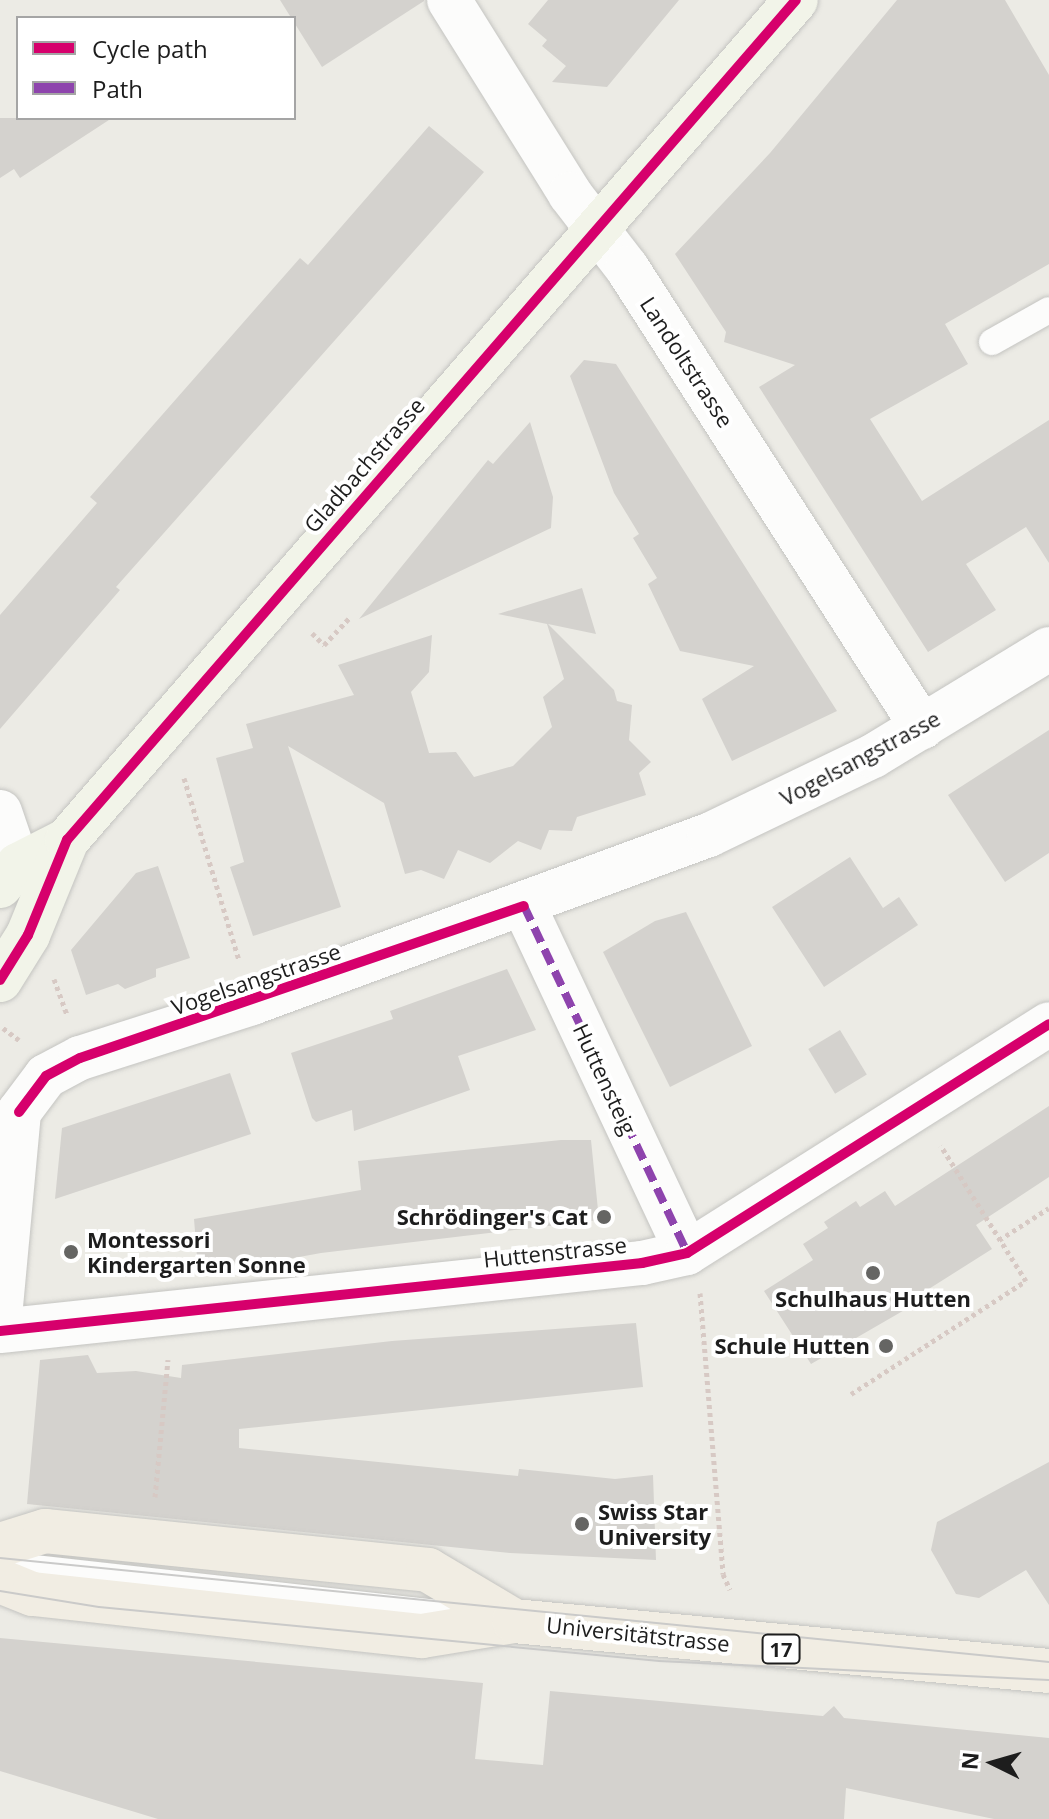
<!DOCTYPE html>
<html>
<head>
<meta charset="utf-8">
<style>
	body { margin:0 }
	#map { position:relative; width:1049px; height:1819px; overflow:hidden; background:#ecebe5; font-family:"Open Sans",sans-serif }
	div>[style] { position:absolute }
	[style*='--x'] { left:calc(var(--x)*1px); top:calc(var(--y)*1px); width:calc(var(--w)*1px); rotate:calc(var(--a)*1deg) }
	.building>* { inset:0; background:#d4d2ce; transform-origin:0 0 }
	.path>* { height:5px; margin-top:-2.5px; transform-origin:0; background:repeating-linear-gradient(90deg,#d7c9c4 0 4px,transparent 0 8px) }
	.roads { filter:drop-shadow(0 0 2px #c4c4c1) drop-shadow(0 0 2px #c4c4c1) }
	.lane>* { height:26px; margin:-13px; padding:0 13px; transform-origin:13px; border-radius:13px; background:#fcfcfb }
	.street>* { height:44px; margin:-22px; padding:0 22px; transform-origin:22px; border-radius:22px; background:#fcfcfb }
	.secondary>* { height:44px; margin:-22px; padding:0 22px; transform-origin:22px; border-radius:22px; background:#f2f4e9 }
	.primary>* { height:44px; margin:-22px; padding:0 22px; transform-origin:22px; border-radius:22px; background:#f1ede3 }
	.tram>* { height:2px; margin:-1px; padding:0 1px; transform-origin:1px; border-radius:1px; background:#cacac9 }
	.quiet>* { height:8px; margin-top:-4px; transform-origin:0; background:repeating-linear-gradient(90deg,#8e44ad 0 16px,transparent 0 24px) }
	.cycleway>* { height:10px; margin:-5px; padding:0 5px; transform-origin:5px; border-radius:5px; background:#d6006c }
	.dots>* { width:22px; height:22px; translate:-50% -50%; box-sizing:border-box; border:4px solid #fff; border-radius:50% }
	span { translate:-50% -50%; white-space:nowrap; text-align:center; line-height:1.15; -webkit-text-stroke:8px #fff; paint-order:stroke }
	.shield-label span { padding:2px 6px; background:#fff; border:2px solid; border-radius:6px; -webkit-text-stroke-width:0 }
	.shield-label { font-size:20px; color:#1d1d1d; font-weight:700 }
	.street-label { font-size:22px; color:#1d1d1d }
	.poi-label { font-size:22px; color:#1d1d1d; font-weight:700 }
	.right { translate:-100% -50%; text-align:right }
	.left { translate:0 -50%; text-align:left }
	.legend { position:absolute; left:16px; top:16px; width:280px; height:104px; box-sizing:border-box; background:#fff; border:2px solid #a5a5a5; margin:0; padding:10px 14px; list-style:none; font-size:24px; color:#1d1d1d }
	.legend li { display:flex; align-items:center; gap:16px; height:40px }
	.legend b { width:40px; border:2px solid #a5a5a5 }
	.north { position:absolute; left:953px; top:1723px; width:80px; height:80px; -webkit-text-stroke:6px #fff; paint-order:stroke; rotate:275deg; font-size:22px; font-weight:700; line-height:32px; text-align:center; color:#1d1d1d }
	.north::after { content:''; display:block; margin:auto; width:28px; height:36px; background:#1d1d1d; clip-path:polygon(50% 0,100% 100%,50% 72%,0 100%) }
</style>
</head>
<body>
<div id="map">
	<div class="building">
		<div style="clip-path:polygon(280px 0,424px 0,424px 1px,322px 67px)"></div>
		<div style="clip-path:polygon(548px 0,679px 0,607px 87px,552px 82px,566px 66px,542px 46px,547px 40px,528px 24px)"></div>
		<div style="clip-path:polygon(897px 0,1005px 0,1049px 75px,1049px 264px,945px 324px,968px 364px,870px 419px,922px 501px,1049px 420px,1049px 563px,1026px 527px,966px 564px,996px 610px,928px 652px,759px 387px,795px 365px,724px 342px,726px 332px,675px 254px,770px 153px)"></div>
		<div style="clip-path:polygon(0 118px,112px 118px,20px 178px,14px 169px,0 178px)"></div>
		<div style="clip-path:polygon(429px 126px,484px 172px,116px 587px,120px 590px,0 729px,0 615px,97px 503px,90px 497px,300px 258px,308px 265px)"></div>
		<div style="clip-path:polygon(584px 360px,616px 364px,837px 711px,732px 761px,702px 699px,754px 666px,680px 651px,648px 584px,657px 578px,633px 538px,639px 534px,614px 493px,570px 376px)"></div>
		<div style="clip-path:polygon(530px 422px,553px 497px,551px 528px,359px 619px,488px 460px,493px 464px)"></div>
		<div style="clip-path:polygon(582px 588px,596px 634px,548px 624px,614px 690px,617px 701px,632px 705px,629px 740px,651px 762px,639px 773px,646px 795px,577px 817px,572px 831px,549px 830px,541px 850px,518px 841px,490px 863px,458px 850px,444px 879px,421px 870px,405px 874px,384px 803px,288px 746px,341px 907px,253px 936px,230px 867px,244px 862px,216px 758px,253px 748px,246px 724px,354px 695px,338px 665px,432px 635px,429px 672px,411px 692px,429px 753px,456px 752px,474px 777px,513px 766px,552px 727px,543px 697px,564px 679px,547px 624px,498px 614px)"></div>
		<div style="clip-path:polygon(1049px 730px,1049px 853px,1005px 882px,948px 795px)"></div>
		<div style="clip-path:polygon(850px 857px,883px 908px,899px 897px,918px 925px,824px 987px,772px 907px)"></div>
		<div style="clip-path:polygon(158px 866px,190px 958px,156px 969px,156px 977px,125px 989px,118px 984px,86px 995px,71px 950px,136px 873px)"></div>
		<div style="clip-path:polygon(686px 912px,752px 1046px,670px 1087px,603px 952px,655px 921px)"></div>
		<div style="clip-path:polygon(507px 969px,536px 1030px,458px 1056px,470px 1090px,354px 1131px,352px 1110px,316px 1122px,312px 1118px,291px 1053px,393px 1019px,390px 1011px)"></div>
		<div style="left:840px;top:1030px;width:52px;height:37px;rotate:59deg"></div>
		<div style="clip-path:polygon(230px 1073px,251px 1134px,55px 1199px,62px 1128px)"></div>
		<div style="clip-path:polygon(1049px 1106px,1049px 1177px,976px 1225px,992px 1249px,924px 1292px,927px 1297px,811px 1364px,764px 1291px,813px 1260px,803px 1244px,828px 1228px,824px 1222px,856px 1201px,860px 1207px,885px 1191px,895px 1206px)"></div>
		<div style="clip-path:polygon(561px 1140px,591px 1140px,599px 1220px,321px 1253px,277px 1261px,279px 1269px,235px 1274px,235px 1266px,198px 1269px,194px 1219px,361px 1190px,358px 1161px)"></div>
		<div style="clip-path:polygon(636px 1323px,643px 1387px,239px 1429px,239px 1448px,518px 1476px,519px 1469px,615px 1479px,653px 1475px,656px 1560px,510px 1553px,27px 1504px,40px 1360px,88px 1355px,97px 1373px,136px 1371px,181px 1378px,182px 1365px,392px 1341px)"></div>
		<div style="clip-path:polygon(1049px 1462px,1049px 1605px,1026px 1570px,979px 1598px,956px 1594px,931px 1550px,937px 1522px)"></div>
		<div style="clip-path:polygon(0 1638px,483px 1683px,475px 1759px,543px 1765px,550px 1691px,823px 1716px,834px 1706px,844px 1718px,1049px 1738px,1049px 1819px,994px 1819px,846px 1788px,844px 1819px,158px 1819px,0 1771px)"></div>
	</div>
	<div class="path">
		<div style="--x:312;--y:633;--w:17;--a:45"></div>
		<div style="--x:324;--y:645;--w:37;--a:-47"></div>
		<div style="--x:184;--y:778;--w:190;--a:73.2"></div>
		<div style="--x:54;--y:979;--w:38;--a:70"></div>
		<div style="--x:3;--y:1028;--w:20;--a:37"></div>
		<div style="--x:999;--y:1240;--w:59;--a:-32.6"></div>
		<div style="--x:700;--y:1293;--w:282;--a:85.3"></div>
		<div style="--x:723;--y:1574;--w:17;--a:66"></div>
		<div style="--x:851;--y:1394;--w:208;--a:-32.9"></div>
		<div style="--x:1026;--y:1281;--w:160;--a:-122.2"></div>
		<div style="--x:155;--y:1497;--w:138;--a:-84.6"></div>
	</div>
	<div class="roads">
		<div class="lane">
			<div style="--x:992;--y:342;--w:65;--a:-29.3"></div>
			<div style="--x:0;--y:1564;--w:469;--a:6.4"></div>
		</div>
		<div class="street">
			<div style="--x:449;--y:0;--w:229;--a:58"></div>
			<div style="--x:570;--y:194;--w:93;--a:52.4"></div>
			<div style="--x:627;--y:268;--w:546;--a:57.27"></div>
			<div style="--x:0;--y:812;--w:56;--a:71.2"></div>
			<div style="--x:524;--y:906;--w:383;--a:64.8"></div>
			<div style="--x:0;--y:1317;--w:206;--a:-84.7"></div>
			<div style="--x:19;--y:1112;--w:45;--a:-53.1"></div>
			<div style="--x:46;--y:1076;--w:38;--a:-28"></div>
			<div style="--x:80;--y:1058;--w:181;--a:-17.7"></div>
			<div style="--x:252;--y:1003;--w:487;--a:-20.2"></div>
			<div style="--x:709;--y:835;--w:182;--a:-25.7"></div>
			<div style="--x:873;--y:756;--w:206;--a:-31.3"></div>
			<div style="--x:0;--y:1331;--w:646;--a:-6.05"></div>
			<div style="--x:642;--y:1263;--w:46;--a:-12.5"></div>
			<div style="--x:687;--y:1253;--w:428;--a:-32.3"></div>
		</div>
		<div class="secondary">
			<div style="--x:0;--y:886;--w:28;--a:-49"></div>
			<div style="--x:18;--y:865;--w:55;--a:-27"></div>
			<div style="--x:0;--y:980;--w:53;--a:-58.1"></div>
			<div style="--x:28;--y:935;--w:103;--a:-67.7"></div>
			<div style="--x:67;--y:840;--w:1112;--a:-49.05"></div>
		</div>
		<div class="primary">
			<div style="--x:0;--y:1545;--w:47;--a:-17.3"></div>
			<div style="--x:45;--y:1531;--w:385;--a:5.8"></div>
			<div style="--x:428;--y:1570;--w:100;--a:30.7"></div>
			<div style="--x:0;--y:1581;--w:35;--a:22"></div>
			<div style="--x:33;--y:1594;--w:391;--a:6.2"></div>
			<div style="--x:422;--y:1636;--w:93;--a:-9.3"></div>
			<div style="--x:514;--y:1621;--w:537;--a:5.34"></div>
		</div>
	</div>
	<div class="tram">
		<div style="--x:0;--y:1558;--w:1054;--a:5.66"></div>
		<div style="--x:0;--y:1591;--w:100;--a:9.2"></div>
		<div style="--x:99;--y:1607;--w:563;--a:5.51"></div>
		<div style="--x:659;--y:1661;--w:390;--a:2.8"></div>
	</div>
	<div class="quiet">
		<div style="--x:524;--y:906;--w:383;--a:64.8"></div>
		<div style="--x:687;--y:1253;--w:7;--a:-34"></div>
	</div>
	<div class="cycleway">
		<div style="--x:0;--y:980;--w:53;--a:-58.1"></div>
		<div style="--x:28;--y:935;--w:103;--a:-67.7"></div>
		<div style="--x:67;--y:840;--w:1112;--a:-49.05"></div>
		<div style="--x:19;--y:1112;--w:45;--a:-53.1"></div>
		<div style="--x:46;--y:1076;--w:38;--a:-28"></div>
		<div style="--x:80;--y:1058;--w:469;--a:-18.9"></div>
		<div style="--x:0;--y:1331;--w:646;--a:-6.05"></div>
		<div style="--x:642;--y:1263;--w:46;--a:-12.5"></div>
		<div style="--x:687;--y:1253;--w:428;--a:-32.3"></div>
	</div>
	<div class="dots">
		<div style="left:604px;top:1217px;background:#656563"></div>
		<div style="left:71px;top:1252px;background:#656563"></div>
		<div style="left:873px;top:1273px;background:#656563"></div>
		<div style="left:886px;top:1346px;background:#656563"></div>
		<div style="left:582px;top:1524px;background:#656563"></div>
	</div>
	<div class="shield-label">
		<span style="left:781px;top:1649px">17</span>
	</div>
	<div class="street-label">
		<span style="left:687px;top:362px;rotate:57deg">Landoltstrasse</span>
		<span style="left:364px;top:465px;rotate:-49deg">Gladbachstrasse</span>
		<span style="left:860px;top:758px;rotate:-28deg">Vogelsangstrasse</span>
		<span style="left:256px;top:979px;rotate:-19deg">Vogelsangstrasse</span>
		<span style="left:605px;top:1079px;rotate:65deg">Huttensteig</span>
		<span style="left:555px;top:1252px;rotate:-6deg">Huttenstrasse</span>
		<span style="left:638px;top:1634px;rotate:6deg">Universitätstrasse</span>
	</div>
	<div class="poi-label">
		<span class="right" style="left:588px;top:1217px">Schrödinger's Cat</span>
		<span class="left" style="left:87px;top:1252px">Montessori<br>Kindergarten Sonne</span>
		<span style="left:873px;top:1299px">Schulhaus Hutten</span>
		<span class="right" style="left:870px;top:1346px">Schule Hutten</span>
		<span class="left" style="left:598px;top:1524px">Swiss Star<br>University</span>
	</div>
	<ul class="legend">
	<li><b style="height:10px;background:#d6006c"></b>Cycle path</li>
	<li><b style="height:10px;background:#8e44ad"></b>Path</li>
	</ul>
	<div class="north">N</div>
</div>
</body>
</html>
